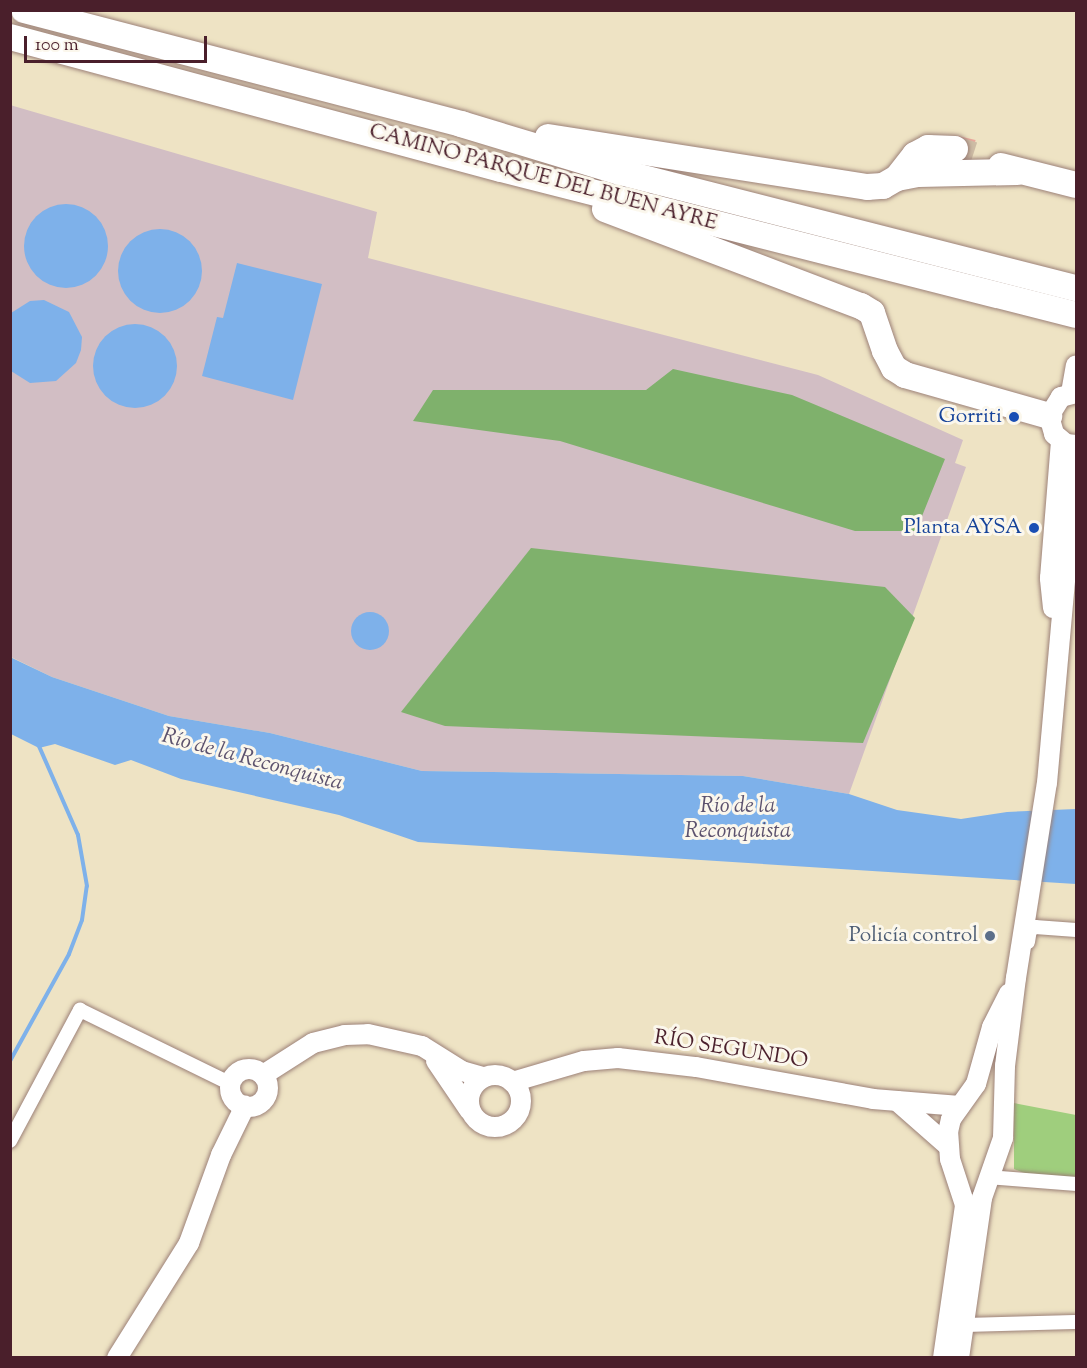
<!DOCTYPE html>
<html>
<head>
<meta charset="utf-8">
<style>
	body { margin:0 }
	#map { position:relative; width:1087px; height:1368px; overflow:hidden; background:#eee3c4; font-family:"Sorts Mill Goudy",serif }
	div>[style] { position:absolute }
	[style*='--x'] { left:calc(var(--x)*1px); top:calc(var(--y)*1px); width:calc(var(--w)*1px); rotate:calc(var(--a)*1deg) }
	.industrial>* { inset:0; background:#d2bec4 }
	.green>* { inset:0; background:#9fce7d }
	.forest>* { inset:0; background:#7fb16c }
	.water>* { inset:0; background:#7eb1ea }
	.round { border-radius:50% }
	.stream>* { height:4px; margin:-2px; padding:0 2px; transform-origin:2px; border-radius:2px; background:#7eb1ea }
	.building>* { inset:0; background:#eaa69c; transform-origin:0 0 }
	.highway-tunnel>* { height:26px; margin-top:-13px; transform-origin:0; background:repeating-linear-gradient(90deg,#cdbca5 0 26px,transparent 0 39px) }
	.roads { filter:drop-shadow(0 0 2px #9c8178) drop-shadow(0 0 2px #9c8178) }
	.street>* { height:14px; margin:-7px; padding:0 7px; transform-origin:7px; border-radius:7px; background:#fff }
	.secondary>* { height:20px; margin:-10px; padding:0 10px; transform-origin:10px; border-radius:10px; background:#fff }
	.secondary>.ring { margin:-10px; padding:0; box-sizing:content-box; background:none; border:20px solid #fff; border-radius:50% }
	.highway>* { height:26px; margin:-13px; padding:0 13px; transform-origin:13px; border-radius:13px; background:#fff }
	.dots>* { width:16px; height:16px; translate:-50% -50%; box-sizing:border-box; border:3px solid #fbf7ec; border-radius:50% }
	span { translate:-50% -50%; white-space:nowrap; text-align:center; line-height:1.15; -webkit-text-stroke:6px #fbf7ec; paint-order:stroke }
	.street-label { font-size:21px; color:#4a1f2b }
	.transit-label { font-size:21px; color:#164399 }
	.right { translate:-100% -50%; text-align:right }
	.service-label { font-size:21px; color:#4e5e75 }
	.water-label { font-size:22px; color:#5c526e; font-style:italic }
	.frame { position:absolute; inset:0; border:12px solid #4a1f2b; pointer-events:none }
	.scale { position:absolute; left:24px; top:36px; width:183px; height:27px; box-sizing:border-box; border:3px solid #4a1f2b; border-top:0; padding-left:8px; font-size:18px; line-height:21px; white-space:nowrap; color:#4a1f2b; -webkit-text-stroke:4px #fbf7ec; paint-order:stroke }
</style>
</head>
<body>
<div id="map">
	<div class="industrial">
		<div style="clip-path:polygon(10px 105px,377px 212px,368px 258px,818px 375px,963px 440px,955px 463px,966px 467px,849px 794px,743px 776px,422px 771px,270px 733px,169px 716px,52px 677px,11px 657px)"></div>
	</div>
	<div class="green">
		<div style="clip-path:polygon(1014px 1103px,1076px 1115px,1076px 1177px,1031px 1176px,1014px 1169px)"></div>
	</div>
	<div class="forest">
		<div style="clip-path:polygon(673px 369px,792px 395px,945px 459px,916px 531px,855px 531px,560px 441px,413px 421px,433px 390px,646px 390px)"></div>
		<div style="clip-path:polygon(531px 548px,885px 587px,915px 618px,863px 743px,445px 726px,401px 712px)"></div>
	</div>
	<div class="water">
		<div class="round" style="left:24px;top:204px;width:84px;height:84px"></div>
		<div class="round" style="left:118px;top:229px;width:84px;height:84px"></div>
		<div style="clip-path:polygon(237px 263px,322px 284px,293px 400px,202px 376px,217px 317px,223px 318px)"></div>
		<div style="clip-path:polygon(44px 300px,69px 312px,82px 337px,81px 350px,76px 363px,56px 381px,30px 383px,11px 371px,11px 313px,30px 301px)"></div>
		<div class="round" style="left:93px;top:324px;width:84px;height:84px"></div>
		<div class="round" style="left:351px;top:612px;width:38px;height:38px"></div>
		<div style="clip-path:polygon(10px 657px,52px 677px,169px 716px,270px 733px,422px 771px,743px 776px,849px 794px,897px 810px,961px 819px,1007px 812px,1076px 809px,1076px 884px,418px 842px,339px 815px,181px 779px,131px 760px,115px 765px,55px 744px,39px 748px,11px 734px)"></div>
	</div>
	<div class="stream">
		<div style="--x:10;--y:1061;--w:122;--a:-61.1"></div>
		<div style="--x:69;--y:954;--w:36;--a:-69"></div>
		<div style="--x:82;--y:920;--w:34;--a:-82"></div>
		<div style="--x:87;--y:886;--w:52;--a:-100"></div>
		<div style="--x:78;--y:835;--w:99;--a:-113.7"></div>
	</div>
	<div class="building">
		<div style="left:958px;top:136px;width:18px;height:27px;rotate:13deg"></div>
	</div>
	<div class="highway-tunnel">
		<div style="--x:955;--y:149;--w:19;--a:18"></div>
	</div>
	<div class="roads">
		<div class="street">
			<div style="--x:1028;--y:942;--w:12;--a:-81"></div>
			<div style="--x:1030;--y:930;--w:6;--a:-31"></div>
			<div style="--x:1035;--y:927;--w:41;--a:4.2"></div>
			<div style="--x:10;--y:1141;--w:149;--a:-61.9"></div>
			<div style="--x:80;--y:1010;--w:168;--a:26.1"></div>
			<div style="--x:988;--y:1177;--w:88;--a:4.5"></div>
			<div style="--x:963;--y:1325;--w:113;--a:-1.5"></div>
		</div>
		<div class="secondary">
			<div style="--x:1071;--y:393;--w:28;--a:-80"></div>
			<div style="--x:1076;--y:393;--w:16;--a:165"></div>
			<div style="--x:1061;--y:397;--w:22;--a:122"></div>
			<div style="--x:1049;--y:416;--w:19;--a:74"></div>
			<div style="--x:1054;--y:434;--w:16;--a:40"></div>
			<div style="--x:1066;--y:444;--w:10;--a:6"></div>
			<div style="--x:1053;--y:608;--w:30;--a:-96"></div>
			<div style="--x:1050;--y:578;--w:137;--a:-85.4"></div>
			<div style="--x:436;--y:1061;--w:60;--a:55.8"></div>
			<div class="ring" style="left:230px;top:1069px;width:18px;height:18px"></div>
			<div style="--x:263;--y:1075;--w:59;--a:-32.6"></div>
			<div style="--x:313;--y:1043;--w:33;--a:-14"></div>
			<div style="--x:345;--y:1035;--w:23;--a:-2"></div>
			<div style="--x:368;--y:1034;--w:55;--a:12.5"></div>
			<div style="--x:422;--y:1046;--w:47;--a:32"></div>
			<div style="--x:462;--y:1071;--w:22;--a:16"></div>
			<div class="ring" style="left:469px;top:1075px;width:32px;height:32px"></div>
			<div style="--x:512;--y:1082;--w:75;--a:-16.3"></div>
			<div style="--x:584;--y:1061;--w:34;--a:-5"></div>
			<div style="--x:618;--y:1058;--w:79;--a:6.6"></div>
			<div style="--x:696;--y:1067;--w:180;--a:10.2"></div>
			<div style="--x:873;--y:1099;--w:87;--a:4.6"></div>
			<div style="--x:897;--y:1101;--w:67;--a:41.3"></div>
			<div style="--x:117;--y:1358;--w:136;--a:-57.9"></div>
			<div style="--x:189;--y:1243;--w:94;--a:-70"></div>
			<div style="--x:221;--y:1155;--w:55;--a:-63.9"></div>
			<div style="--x:943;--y:1358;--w:155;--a:-81.8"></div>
			<div style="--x:965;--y:1205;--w:48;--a:-108.1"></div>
			<div style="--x:950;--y:1159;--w:27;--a:-94"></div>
			<div style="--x:948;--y:1132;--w:13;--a:-77"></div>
			<div style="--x:951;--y:1119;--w:43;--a:-54.5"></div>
			<div style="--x:976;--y:1084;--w:59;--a:-74.3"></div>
			<div style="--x:992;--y:1027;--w:38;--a:-63"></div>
			<div style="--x:959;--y:1358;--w:162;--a:-81.8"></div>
			<div style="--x:982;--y:1198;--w:64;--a:-70.7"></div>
			<div style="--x:1003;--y:1138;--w:72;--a:-88.4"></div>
			<div style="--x:1005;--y:1066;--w:89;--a:-82.9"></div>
			<div style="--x:1016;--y:978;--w:197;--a:-81"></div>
			<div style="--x:1047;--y:783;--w:325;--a:-84.9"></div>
		</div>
		<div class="highway">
			<div style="--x:24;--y:10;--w:452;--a:14.6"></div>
			<div style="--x:461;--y:124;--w:166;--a:16.8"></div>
			<div style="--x:620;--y:172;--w:471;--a:14.3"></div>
			<div style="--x:10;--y:37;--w:508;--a:15.05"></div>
			<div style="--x:501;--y:169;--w:593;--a:14.25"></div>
			<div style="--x:548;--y:137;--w:323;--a:8.9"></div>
			<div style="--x:867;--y:187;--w:16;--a:-4"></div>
			<div style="--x:883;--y:186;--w:16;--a:-30"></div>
			<div style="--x:897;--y:178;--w:29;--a:-52"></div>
			<div style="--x:915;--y:155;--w:15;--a:-28"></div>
			<div style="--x:928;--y:148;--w:27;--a:2"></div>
			<div style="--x:1001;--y:166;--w:77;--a:14.2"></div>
			<div style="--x:897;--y:178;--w:21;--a:-11"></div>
			<div style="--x:918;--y:174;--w:99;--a:-1.2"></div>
			<div style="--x:605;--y:209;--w:274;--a:20.8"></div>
			<div style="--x:861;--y:306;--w:13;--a:32"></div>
			<div style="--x:872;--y:313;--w:40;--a:71.1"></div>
			<div style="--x:885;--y:351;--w:19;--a:62"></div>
			<div style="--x:894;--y:368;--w:13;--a:32"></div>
			<div style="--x:905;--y:375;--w:150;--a:15.9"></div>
		</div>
	</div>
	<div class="dots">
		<div style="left:1014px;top:417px;background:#1a4fb4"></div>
		<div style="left:1034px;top:528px;background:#1a4fb4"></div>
		<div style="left:990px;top:936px;background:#5c6f8a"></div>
	</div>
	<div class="street-label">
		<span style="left:543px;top:178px;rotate:15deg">CAMINO PARQUE DEL BUEN AYRE</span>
		<span style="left:731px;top:1050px;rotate:9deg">RÍO SEGUNDO</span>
	</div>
	<div class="transit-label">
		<span class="right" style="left:1002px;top:417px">Gorriti</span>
		<span class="right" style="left:1022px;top:528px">Planta AYSA</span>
	</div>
	<div class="service-label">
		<span class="right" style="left:978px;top:936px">Policía control</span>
	</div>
	<div class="water-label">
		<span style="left:252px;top:761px;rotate:15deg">Río de la Reconquista</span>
		<span style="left:738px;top:820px">Río de la<br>Reconquista</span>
	</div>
	<div class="frame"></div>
	<div class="scale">100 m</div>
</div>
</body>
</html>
